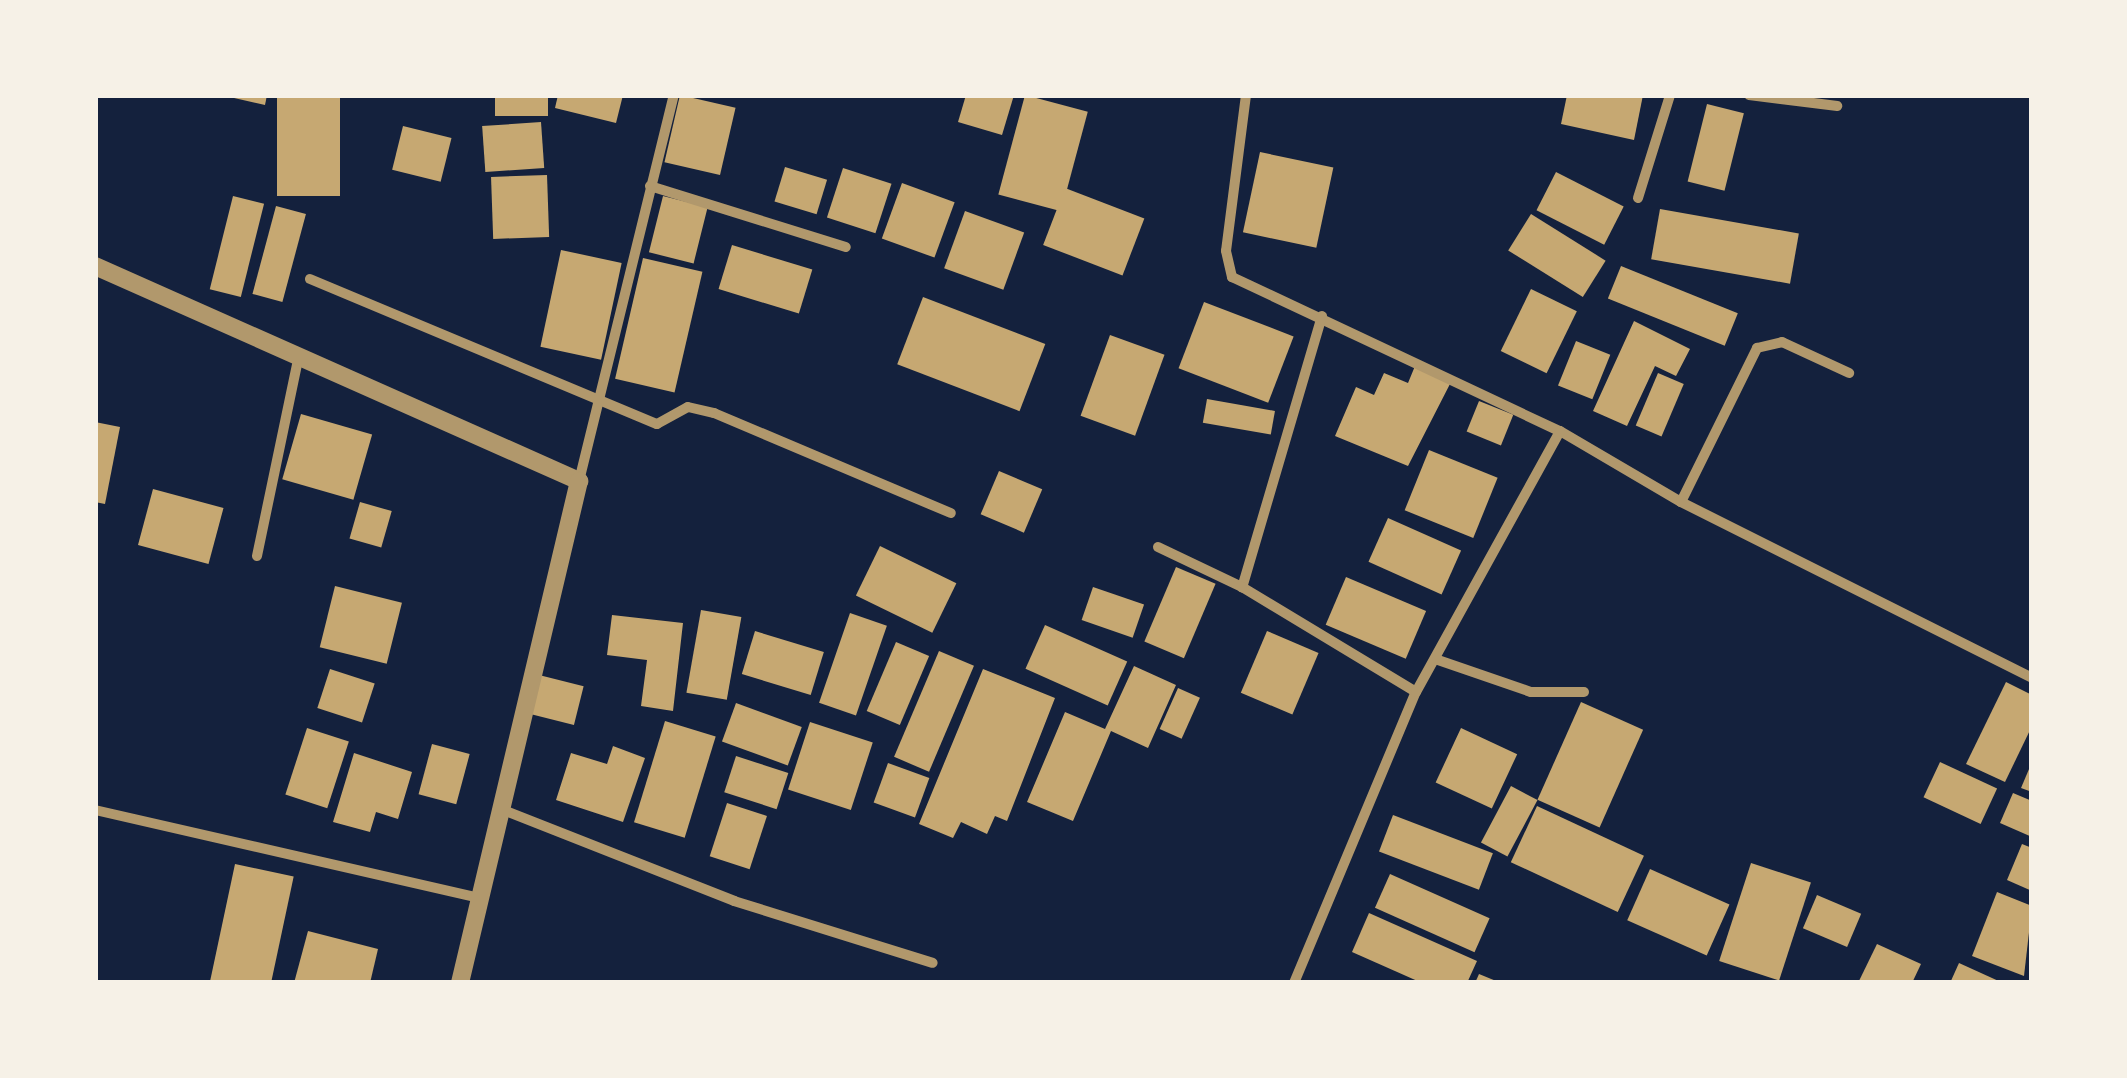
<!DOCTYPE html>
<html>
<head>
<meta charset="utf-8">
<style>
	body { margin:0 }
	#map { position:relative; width:2127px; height:1078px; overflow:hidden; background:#14213d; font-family:"PT Serif",serif }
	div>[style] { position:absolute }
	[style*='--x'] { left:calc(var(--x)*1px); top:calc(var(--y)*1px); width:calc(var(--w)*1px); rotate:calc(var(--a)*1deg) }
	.building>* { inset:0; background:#c6a872; transform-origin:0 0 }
	.minor>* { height:10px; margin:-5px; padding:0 5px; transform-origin:5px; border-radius:5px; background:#b1986c }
	.tertiary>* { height:18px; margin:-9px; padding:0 9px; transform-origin:9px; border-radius:9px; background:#b1986c }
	span { translate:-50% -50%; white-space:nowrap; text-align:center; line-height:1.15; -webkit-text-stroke:10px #f6f1e7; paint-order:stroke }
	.frame { position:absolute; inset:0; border:98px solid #f6f1e7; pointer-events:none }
</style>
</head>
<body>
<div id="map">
	<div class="building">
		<div style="clip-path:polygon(221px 95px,267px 95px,265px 105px)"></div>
		<div style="left:277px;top:95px;width:63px;height:101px"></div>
		<div style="left:495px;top:95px;width:53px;height:21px"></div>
		<div style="clip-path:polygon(558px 95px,623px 95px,616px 123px,555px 108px)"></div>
		<div style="left:680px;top:95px;width:57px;height:69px;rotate:13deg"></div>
		<div style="clip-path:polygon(966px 95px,1014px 95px,1002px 135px,958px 122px)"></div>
		<div style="left:1025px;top:95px;width:65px;height:103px;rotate:15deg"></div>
		<div style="clip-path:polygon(1567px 95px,1643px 95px,1634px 140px,1561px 124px)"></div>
		<div style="left:1707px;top:104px;width:38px;height:80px;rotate:14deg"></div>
		<div style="left:541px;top:122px;width:46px;height:59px;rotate:86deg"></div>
		<div style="left:403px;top:126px;width:50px;height:45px;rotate:14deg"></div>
		<div style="left:1260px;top:152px;width:75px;height:82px;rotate:12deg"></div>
		<div style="left:785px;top:167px;width:44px;height:36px;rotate:17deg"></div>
		<div style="left:843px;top:168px;width:51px;height:52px;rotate:18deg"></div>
		<div style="left:1556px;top:172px;width:76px;height:43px;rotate:27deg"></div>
		<div style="left:547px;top:175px;width:62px;height:56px;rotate:88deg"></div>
		<div style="left:902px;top:183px;width:56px;height:59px;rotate:20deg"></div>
		<div style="left:1065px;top:188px;width:85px;height:61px;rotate:21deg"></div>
		<div style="left:233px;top:196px;width:32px;height:96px;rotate:14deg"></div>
		<div style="left:663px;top:196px;width:46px;height:58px;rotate:14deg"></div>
		<div style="left:276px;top:206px;width:31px;height:91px;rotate:15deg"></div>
		<div style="left:1660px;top:209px;width:141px;height:51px;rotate:10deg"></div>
		<div style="left:965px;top:211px;width:63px;height:61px;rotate:20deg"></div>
		<div style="left:1531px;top:214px;width:88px;height:43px;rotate:32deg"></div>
		<div style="left:732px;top:245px;width:84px;height:46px;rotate:17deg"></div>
		<div style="left:561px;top:250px;width:62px;height:99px;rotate:12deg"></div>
		<div style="left:643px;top:258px;width:61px;height:124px;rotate:13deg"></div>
		<div style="left:1621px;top:266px;width:126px;height:35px;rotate:22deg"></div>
		<div style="left:1531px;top:289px;width:51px;height:69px;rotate:26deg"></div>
		<div style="left:923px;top:297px;width:131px;height:72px;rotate:21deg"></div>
		<div style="left:1204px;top:302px;width:96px;height:71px;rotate:21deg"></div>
		<div style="clip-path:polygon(1634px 321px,1690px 349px,1676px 376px,1655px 366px,1627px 426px,1593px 411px)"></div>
		<div style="left:1110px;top:335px;width:58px;height:86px;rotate:20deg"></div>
		<div style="left:1576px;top:341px;width:37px;height:48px;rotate:22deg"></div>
		<div style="clip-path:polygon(1415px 366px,1451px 382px,1408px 466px,1335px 436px,1356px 387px,1374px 395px,1384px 373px,1408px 383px)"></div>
		<div style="left:1658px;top:373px;width:28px;height:57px;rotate:23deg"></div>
		<div style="left:1207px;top:399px;width:69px;height:24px;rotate:10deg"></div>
		<div style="left:1479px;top:401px;width:37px;height:33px;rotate:22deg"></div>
		<div style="left:301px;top:414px;width:74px;height:68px;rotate:16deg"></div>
		<div style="clip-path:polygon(95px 422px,120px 427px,105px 504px,95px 502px)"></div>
		<div style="left:1429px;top:450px;width:74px;height:65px;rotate:22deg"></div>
		<div style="left:999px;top:471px;width:47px;height:47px;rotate:23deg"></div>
		<div style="left:153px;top:489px;width:73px;height:58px;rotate:15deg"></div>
		<div style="left:360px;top:502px;width:33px;height:38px;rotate:16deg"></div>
		<div style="left:1388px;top:518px;width:80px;height:48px;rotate:24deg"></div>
		<div style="left:880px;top:546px;width:85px;height:55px;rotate:26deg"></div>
		<div style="left:1176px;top:567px;width:43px;height:81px;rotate:23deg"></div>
		<div style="left:1346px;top:577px;width:87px;height:52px;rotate:23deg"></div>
		<div style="left:335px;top:586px;width:69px;height:63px;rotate:14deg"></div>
		<div style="left:1093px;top:587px;width:54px;height:35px;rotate:19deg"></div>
		<div style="left:701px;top:610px;width:41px;height:84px;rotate:10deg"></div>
		<div style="left:850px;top:613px;width:39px;height:95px;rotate:19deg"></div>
		<div style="clip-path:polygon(612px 615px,683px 623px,673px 711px,641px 706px,647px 660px,607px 655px)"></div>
		<div style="left:1045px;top:625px;width:90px;height:48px;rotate:24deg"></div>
		<div style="left:755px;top:631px;width:72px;height:45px;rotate:17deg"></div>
		<div style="left:1267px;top:631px;width:56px;height:67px;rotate:23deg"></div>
		<div style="left:896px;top:642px;width:36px;height:75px;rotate:23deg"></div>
		<div style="left:939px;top:651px;width:38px;height:115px;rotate:23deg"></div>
		<div style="clip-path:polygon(1134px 666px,1176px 685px,1148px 748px,1111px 731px,1073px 821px,1027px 802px,1065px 712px,1105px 729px)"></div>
		<div style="left:330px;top:669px;width:47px;height:41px;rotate:18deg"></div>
		<div style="clip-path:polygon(983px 669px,1055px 698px,1007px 821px,995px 816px,987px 834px,961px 822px,953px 838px,919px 824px)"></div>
		<div style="left:539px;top:675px;width:46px;height:40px;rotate:14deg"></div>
		<div style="clip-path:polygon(2006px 682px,2032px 695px,2032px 726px,2005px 782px,1966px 764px)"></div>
		<div style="left:1178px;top:688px;width:24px;height:45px;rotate:24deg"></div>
		<div style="left:1581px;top:702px;width:68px;height:107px;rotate:24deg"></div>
		<div style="left:736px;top:703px;width:70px;height:41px;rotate:20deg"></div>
		<div style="left:665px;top:721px;width:53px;height:106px;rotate:17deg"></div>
		<div style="left:810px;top:722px;width:66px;height:71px;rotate:18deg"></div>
		<div style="left:307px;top:728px;width:44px;height:70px;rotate:18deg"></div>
		<div style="left:1461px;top:728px;width:62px;height:60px;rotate:25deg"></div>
		<div style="left:432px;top:744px;width:39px;height:52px;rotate:15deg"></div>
		<div style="clip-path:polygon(613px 746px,645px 758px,623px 822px,556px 800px,571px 753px,607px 764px)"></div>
		<div style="clip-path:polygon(354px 753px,412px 772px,398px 819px,376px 812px,370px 832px,333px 822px)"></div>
		<div style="left:736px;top:756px;width:55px;height:38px;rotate:18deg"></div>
		<div style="left:1940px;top:762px;width:63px;height:39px;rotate:25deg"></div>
		<div style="clip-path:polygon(2032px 762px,2032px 792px,2021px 788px)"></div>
		<div style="left:888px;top:763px;width:44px;height:42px;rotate:20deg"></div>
		<div style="left:1511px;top:786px;width:30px;height:64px;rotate:28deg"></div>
		<div style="clip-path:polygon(2013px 793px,2032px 801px,2032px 837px,2000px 823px)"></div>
		<div style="left:727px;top:803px;width:42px;height:56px;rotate:18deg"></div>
		<div style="left:1537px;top:806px;width:118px;height:62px;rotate:25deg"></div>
		<div style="left:1393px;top:815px;width:107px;height:39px;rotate:21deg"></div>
		<div style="clip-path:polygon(2022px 844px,2032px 848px,2032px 891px,2007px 880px)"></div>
		<div style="left:1751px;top:863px;width:63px;height:103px;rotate:18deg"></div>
		<div style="left:235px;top:864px;width:60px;height:122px;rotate:12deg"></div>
		<div style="left:1650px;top:869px;width:87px;height:56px;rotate:24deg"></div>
		<div style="left:1390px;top:874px;width:109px;height:37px;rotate:24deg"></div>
		<div style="clip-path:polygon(1997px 892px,2032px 906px,2024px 976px,1972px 956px)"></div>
		<div style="left:1817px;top:895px;width:48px;height:36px;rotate:23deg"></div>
		<div style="clip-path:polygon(1369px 913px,1477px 961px,1467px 983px,1422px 983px,1352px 952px)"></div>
		<div style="clip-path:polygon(308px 931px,378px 949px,370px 983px,294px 983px)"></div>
		<div style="clip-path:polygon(1877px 944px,1921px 964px,1912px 983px,1858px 983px)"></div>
		<div style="clip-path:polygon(1959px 963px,2003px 983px,1950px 983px)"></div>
		<div style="clip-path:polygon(1479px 974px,1501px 983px,1475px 983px)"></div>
	</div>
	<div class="minor">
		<div style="--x:1246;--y:95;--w:157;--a:97.3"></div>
		<div style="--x:1226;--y:251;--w:27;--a:77"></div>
		<div style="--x:1232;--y:277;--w:362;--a:25.2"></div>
		<div style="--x:1560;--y:431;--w:140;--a:30.4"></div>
		<div style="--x:1681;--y:502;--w:393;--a:26.6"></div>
		<div style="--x:1749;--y:95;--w:89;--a:7.1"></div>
		<div style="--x:650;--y:186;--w:205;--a:17.3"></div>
		<div style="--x:1638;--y:198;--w:108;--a:-72.7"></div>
		<div style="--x:310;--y:279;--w:376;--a:22.7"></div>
		<div style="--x:657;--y:424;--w:35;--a:-29"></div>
		<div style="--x:688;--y:407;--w:27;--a:13"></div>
		<div style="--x:714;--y:413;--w:257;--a:22.9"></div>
		<div style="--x:1322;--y:316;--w:283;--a:106.4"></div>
		<div style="--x:1242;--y:587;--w:203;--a:31.1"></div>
		<div style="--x:579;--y:481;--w:398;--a:-76.2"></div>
		<div style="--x:1681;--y:502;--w:172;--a:-63.7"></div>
		<div style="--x:1757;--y:348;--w:26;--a:-13"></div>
		<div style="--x:1782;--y:342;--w:74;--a:24.8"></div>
		<div style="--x:1158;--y:547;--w:93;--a:25.5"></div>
		<div style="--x:257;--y:556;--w:201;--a:-78.2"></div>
		<div style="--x:1438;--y:660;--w:98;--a:19"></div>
		<div style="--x:1531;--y:692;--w:53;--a:0"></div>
		<div style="--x:501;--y:809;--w:251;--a:21.5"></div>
		<div style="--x:734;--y:901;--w:208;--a:17.3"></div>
		<div style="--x:95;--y:810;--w:395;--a:12.9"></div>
		<div style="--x:1294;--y:983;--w:316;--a:-67.3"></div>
		<div style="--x:1416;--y:692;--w:298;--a:-61.1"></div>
	</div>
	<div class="tertiary">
		<div style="--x:95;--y:266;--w:530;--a:23.95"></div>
		<div style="--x:579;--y:481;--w:516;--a:103.34"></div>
	</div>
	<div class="frame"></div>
</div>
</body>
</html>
